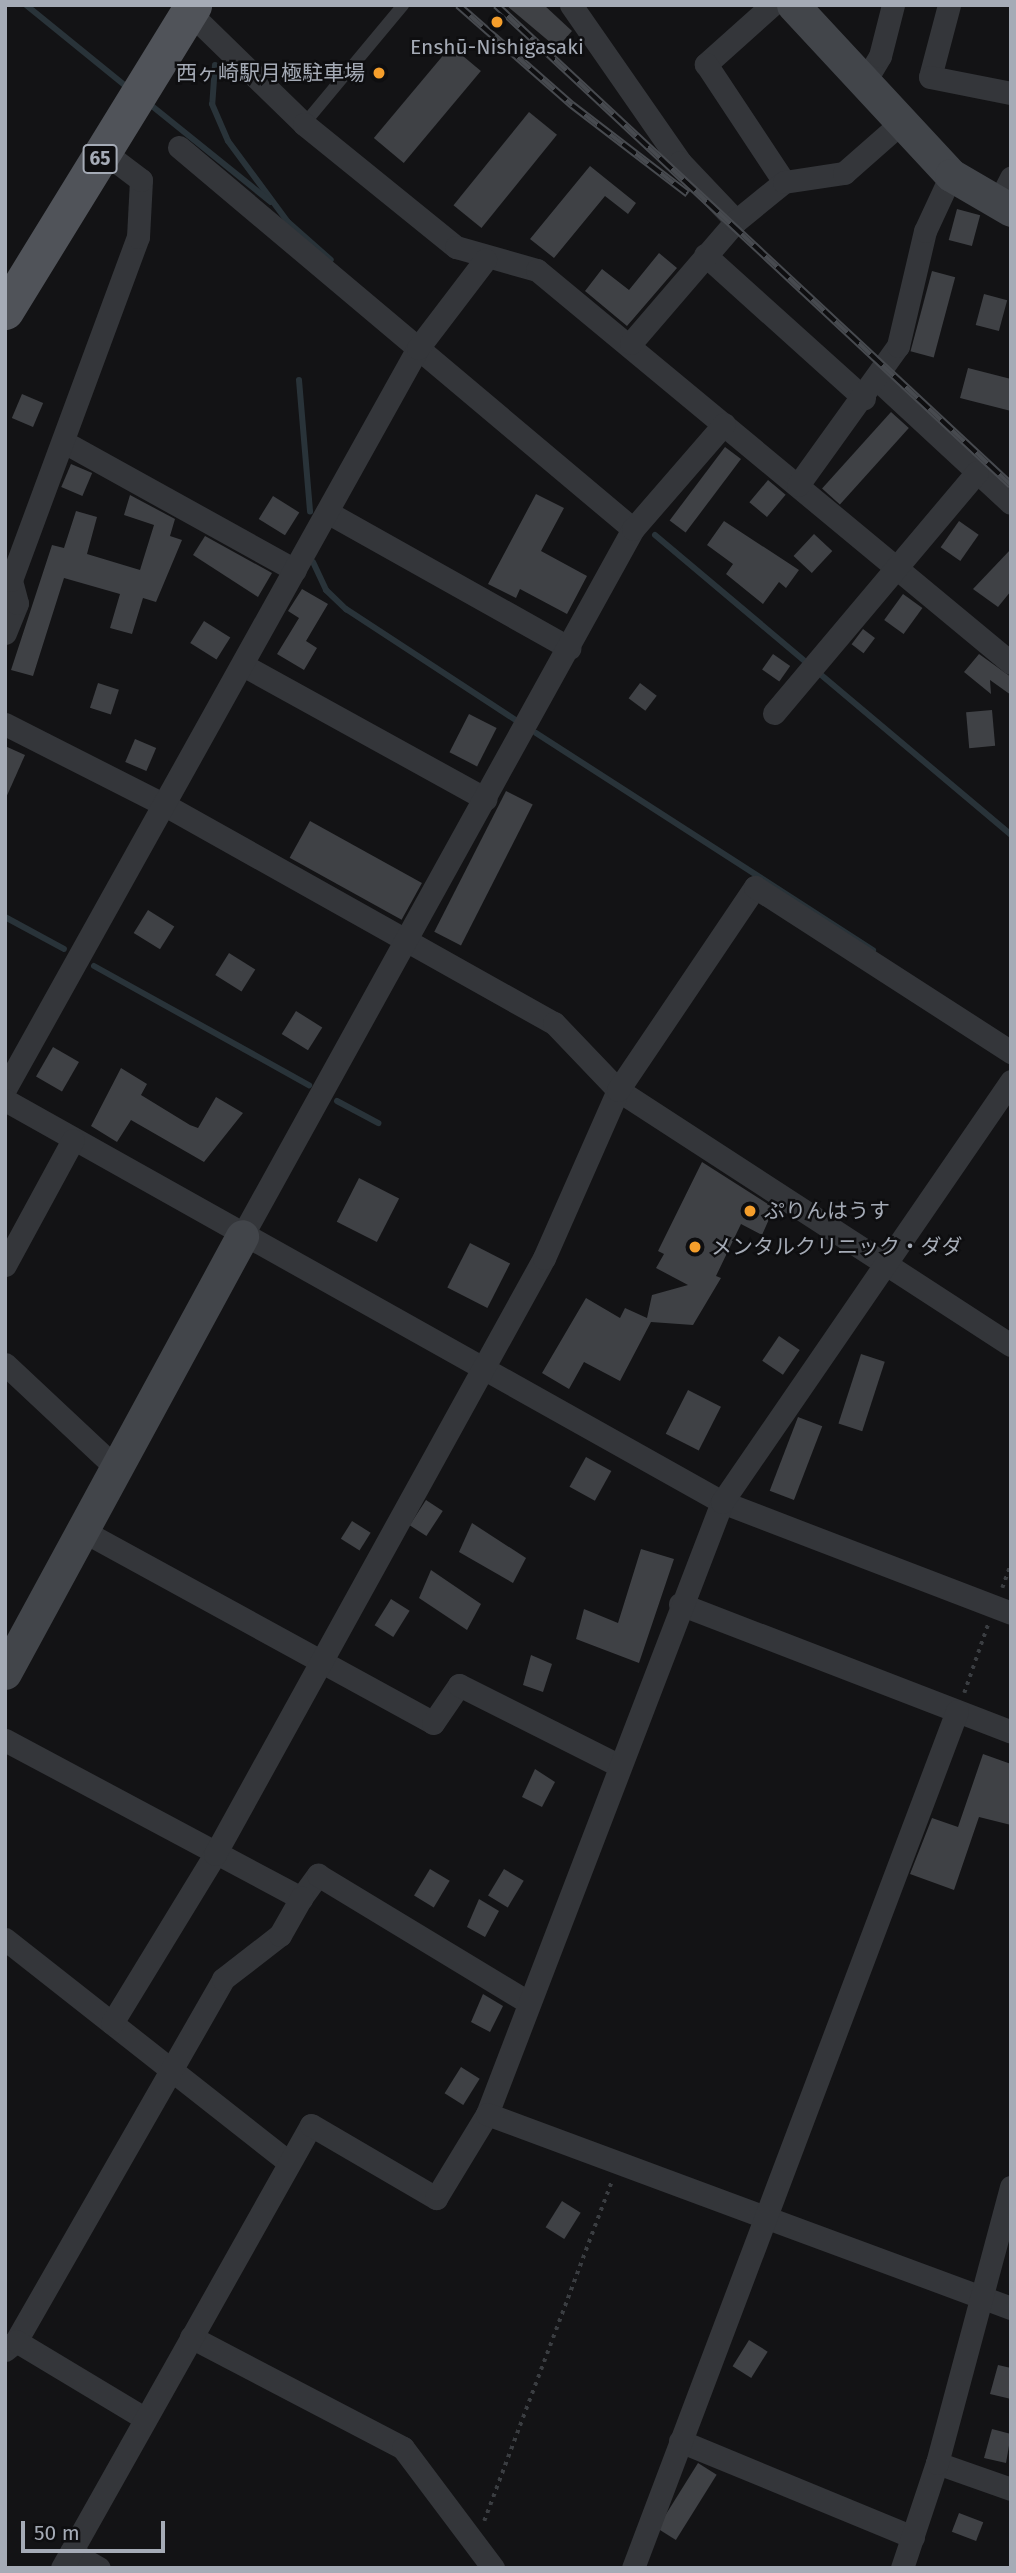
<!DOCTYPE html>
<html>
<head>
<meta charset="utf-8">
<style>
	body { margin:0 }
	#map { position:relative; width:1016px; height:2573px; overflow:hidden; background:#131315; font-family:"Fira Sans","Noto Sans JP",sans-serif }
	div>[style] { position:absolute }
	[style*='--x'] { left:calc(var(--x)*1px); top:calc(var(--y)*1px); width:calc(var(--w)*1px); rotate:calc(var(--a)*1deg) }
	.stream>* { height:6px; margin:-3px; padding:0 3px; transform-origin:3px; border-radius:3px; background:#293339 }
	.building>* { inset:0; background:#3f4145; transform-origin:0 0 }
	.path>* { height:3.5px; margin-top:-1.75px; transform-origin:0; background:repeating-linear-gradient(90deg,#3a3d41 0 3.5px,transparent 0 8.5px) }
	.lane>* { height:12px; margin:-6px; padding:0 6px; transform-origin:6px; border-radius:6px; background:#34363a }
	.street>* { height:23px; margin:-11.5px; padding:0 11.5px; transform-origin:11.5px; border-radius:11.5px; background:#34363a }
	.secondary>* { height:33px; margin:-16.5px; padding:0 16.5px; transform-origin:16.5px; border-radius:16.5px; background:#42454a }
	.primary>* { height:37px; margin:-18.5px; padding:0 18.5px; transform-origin:18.5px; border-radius:18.5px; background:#505359 }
	.rail>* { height:8px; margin-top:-4px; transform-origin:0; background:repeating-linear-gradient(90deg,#0e0e10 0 16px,#474a4f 0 32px); box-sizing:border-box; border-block:2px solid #474a4f }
	.dots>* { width:19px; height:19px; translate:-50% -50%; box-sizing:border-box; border:4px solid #0e0e10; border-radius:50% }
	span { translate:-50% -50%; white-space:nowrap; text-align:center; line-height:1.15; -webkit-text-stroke:5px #0e0e10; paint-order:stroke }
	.shield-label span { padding:2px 5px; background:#0e0e10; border:2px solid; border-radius:5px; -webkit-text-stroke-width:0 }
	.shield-label { font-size:19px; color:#a5abb6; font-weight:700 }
	.poi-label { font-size:21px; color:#a5abb6 }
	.right { translate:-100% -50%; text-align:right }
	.left { translate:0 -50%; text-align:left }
	.frame { position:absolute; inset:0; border:7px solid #a5abb6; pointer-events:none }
	.scale { position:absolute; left:21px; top:2521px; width:144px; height:32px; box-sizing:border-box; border:4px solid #a5abb6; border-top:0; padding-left:9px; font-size:21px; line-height:24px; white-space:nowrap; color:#a5abb6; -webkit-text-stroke:5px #0e0e10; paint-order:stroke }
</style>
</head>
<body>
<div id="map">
	<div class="stream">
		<div style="--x:26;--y:5;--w:130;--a:39.1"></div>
		<div style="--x:215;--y:65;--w:39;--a:94"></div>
		<div style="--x:212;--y:104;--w:40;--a:66.6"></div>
		<div style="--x:228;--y:141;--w:101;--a:53.5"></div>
		<div style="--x:288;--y:222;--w:57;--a:41.5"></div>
		<div style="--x:147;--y:102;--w:159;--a:38.9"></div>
		<div style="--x:299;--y:380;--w:132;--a:85.2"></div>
		<div style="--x:655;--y:535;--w:466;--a:40.1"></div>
		<div style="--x:313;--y:562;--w:31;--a:65"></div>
		<div style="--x:326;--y:590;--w:28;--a:44"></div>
		<div style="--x:346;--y:609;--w:204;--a:33.2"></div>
		<div style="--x:536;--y:733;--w:401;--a:32.8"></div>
		<div style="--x:5;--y:917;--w:67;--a:28.5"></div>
		<div style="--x:94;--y:966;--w:246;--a:29"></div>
		<div style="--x:337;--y:1101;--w:47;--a:28.2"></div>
	</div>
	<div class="building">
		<div style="clip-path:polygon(506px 5px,544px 5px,572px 31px,557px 48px)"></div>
		<div style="left:451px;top:46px;width:39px;height:120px;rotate:40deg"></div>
		<div style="left:529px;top:112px;width:36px;height:120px;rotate:39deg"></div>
		<div style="clip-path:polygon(590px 166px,636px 203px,628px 214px,605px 196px,554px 258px,530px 239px)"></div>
		<div style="left:957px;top:209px;width:24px;height:32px;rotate:15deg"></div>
		<div style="clip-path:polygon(659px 253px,677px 268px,627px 326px,585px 291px,602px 269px,629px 290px)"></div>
		<div style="left:932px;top:271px;width:24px;height:83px;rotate:15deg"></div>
		<div style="left:984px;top:294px;width:24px;height:32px;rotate:15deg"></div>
		<div style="clip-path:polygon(968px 368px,1011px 379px,1011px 411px,960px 398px)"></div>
		<div style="left:22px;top:394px;width:23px;height:26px;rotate:23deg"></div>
		<div style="left:891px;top:412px;width:24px;height:103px;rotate:42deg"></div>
		<div style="left:725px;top:447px;width:20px;height:92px;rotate:37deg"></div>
		<div style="left:71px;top:464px;width:23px;height:25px;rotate:23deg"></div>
		<div style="left:768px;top:480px;width:23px;height:29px;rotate:40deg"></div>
		<div style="clip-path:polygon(536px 494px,564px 508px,541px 551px,587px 576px,567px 614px,520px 589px,516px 598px,488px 584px)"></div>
		<div style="clip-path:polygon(130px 495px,175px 519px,170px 536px,182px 540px,156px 602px,143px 598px,132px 634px,110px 628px,120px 594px,64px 578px,33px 676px,11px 670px,52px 545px,64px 548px,76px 511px,97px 517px,87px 554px,140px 570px,154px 525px,124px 515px)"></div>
		<div style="left:273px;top:496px;width:31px;height:27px;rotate:32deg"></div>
		<div style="clip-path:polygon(724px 521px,799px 570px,786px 588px,779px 582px,763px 604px,726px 574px,733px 564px,707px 545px)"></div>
		<div style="left:959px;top:521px;width:24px;height:32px;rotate:35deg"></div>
		<div style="left:814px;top:534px;width:25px;height:30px;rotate:43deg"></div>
		<div style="clip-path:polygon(205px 536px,272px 573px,258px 597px,193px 555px)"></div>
		<div style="clip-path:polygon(1011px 549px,1011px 591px,998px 607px,973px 589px)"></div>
		<div style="clip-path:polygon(302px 589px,328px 604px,306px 641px,317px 648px,304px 670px,277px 654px,299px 618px,288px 611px)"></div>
		<div style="left:903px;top:594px;width:24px;height:32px;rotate:36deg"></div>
		<div style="left:204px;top:621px;width:31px;height:26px;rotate:32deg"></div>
		<div style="left:863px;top:629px;width:15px;height:19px;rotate:37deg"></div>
		<div style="left:773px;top:654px;width:21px;height:19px;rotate:35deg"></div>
		<div style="clip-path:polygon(979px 654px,1011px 677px,1011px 695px,990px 680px,991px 694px,964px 672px)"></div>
		<div style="left:98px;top:683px;width:22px;height:26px;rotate:18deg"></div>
		<div style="left:640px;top:683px;width:21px;height:19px;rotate:37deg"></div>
		<div style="left:992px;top:710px;width:36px;height:26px;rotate:85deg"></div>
		<div style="left:469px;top:714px;width:31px;height:43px;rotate:27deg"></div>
		<div style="left:135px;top:739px;width:23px;height:25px;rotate:23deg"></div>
		<div style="clip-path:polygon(5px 746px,25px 755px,5px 800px)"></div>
		<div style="left:506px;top:791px;width:30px;height:158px;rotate:27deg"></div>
		<div style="left:310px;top:821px;width:128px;height:42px;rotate:29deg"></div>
		<div style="left:148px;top:910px;width:31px;height:27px;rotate:32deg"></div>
		<div style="left:229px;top:953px;width:31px;height:26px;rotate:32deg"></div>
		<div style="left:296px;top:1011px;width:31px;height:27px;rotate:32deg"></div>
		<div style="left:53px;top:1047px;width:30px;height:34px;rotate:30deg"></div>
		<div style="clip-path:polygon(121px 1068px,147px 1084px,141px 1095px,190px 1125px,198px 1128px,216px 1097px,243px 1113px,204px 1162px,131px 1120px,117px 1142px,91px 1126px)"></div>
		<div style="clip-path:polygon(702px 1162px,774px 1208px,762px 1235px,741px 1224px,716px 1276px,721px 1278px,693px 1325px,651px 1322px,620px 1381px,584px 1362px,569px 1389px,542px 1373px,586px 1298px,620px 1318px,625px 1308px,647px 1318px,652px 1295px,688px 1285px,656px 1268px,664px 1254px,658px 1251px)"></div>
		<div style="left:359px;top:1178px;width:45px;height:49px;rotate:27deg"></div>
		<div style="left:470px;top:1243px;width:45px;height:50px;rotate:27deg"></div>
		<div style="left:779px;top:1336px;width:25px;height:30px;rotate:34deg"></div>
		<div style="left:861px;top:1354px;width:25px;height:73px;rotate:18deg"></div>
		<div style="left:688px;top:1390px;width:37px;height:49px;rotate:27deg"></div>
		<div style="left:798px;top:1417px;width:26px;height:79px;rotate:21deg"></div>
		<div style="left:586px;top:1457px;width:29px;height:34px;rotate:29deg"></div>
		<div style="left:426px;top:1500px;width:20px;height:30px;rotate:33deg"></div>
		<div style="left:352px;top:1521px;width:22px;height:21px;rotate:32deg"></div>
		<div style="clip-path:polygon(472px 1523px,526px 1558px,513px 1583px,459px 1552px)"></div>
		<div style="clip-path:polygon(641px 1549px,674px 1559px,639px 1663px,576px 1639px,584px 1609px,618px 1623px)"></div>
		<div style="clip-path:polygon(431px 1570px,481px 1604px,467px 1630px,419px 1598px)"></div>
		<div style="left:391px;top:1599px;width:22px;height:31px;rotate:32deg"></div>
		<div style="clip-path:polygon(531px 1655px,552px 1664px,543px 1692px,523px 1685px)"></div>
		<div style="clip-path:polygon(983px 1754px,1011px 1764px,1011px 1825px,979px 1817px,954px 1890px,910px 1874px,932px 1818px,958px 1827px)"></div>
		<div style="clip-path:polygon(535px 1769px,555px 1782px,542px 1807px,522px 1797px)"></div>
		<div style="left:430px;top:1869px;width:23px;height:31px;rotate:31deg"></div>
		<div style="left:504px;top:1869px;width:23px;height:31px;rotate:31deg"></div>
		<div style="clip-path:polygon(479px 1899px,499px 1911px,485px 1937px,467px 1927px)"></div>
		<div style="clip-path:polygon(483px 1994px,503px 2006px,490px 2032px,471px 2022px)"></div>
		<div style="left:461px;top:2067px;width:22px;height:31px;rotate:32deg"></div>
		<div style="left:562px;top:2201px;width:22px;height:31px;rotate:32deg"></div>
		<div style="left:749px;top:2340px;width:22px;height:31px;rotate:32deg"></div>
		<div style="clip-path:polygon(998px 2365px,1011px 2368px,1011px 2399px,990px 2394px)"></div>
		<div style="clip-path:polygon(992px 2429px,1011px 2434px,1006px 2463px,984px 2458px)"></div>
		<div style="left:698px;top:2463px;width:22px;height:77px;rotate:32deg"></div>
		<div style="left:959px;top:2513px;width:26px;height:20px;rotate:21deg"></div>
	</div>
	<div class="path">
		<div style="--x:1002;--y:1588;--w:27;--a:-70"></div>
		<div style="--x:964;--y:1693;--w:73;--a:-70.8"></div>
		<div style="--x:484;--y:2521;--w:363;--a:-69.4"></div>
	</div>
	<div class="lane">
		<div style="--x:304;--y:124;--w:155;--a:-50.2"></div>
	</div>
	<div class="street">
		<div style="--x:571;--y:5;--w:191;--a:55.2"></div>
		<div style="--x:680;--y:162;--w:81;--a:46.5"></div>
		<div style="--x:772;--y:5;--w:89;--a:138.2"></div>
		<div style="--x:706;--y:64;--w:141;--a:56.5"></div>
		<div style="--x:949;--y:5;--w:74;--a:104.8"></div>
		<div style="--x:930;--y:77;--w:83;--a:11.2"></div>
		<div style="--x:189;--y:12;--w:161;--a:44.2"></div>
		<div style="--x:304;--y:124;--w:196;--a:39"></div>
		<div style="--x:456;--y:247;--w:84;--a:15.9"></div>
		<div style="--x:537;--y:270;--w:616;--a:39.66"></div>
		<div style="--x:865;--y:81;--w:29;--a:-59"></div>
		<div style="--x:880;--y:56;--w:53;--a:-75.7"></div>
		<div style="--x:179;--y:147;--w:593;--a:40.08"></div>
		<div style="--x:997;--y:205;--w:31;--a:-63"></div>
		<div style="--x:705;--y:255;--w:214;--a:42"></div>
		<div style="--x:631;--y:343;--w:161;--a:-49.3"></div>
		<div style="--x:736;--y:221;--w:62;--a:-39.1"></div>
		<div style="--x:784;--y:182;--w:61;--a:-8.5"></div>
		<div style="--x:844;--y:173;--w:77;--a:-41.3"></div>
		<div style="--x:878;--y:380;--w:181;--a:42.8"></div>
		<div style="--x:64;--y:442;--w:264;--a:29"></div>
		<div style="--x:798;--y:485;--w:171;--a:-54.3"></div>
		<div style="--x:898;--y:346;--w:118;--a:-76.8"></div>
		<div style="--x:925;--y:231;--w:62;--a:-65.1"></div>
		<div style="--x:327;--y:512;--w:278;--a:29.3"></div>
		<div style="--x:5;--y:633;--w:32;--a:-68"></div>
		<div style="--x:17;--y:603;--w:24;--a:-105"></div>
		<div style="--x:11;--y:580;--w:366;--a:-69.7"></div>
		<div style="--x:138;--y:237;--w:57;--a:-87"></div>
		<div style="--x:141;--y:180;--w:46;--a:-142.9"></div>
		<div style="--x:243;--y:665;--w:277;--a:28.9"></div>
		<div style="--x:774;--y:713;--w:315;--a:-49.9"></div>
		<div style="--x:5;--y:724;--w:179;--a:26.9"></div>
		<div style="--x:165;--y:805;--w:446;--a:29.3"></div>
		<div style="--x:554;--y:1023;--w:93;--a:46.3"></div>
		<div style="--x:618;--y:1090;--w:468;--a:33"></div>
		<div style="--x:5;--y:1089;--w:848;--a:-60.87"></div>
		<div style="--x:418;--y:348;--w:111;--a:-52.7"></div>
		<div style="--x:5;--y:1100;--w:822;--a:29.28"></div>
		<div style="--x:722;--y:1502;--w:310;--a:21"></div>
		<div style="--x:242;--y:1236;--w:808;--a:-61.06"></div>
		<div style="--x:633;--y:529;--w:139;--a:-49.1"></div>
		<div style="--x:5;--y:1265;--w:142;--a:-61.5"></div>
		<div style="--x:5;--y:1364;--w:152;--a:43.1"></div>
		<div style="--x:83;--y:1531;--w:399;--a:28.7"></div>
		<div style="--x:433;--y:1723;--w:46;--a:-55.6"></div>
		<div style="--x:459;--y:1685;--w:178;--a:26.7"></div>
		<div style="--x:680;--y:1604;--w:355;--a:21.1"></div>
		<div style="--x:5;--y:1740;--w:336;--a:28.1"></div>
		<div style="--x:301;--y:1898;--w:29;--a:-54"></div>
		<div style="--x:318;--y:1875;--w:243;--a:31.2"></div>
		<div style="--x:5;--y:1939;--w:357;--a:38.2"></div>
		<div style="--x:112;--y:2023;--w:198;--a:-58.6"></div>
		<div style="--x:215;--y:1854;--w:681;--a:-61.1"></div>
		<div style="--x:544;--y:1258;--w:184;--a:-66.2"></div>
		<div style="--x:618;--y:1090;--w:245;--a:-56"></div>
		<div style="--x:755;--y:887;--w:305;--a:32.8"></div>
		<div style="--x:487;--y:2114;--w:656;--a:-68.99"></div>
		<div style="--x:722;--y:1502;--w:511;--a:-55.53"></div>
		<div style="--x:191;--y:2337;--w:239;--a:27.6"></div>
		<div style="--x:403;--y:2448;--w:150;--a:53.1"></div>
		<div style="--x:16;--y:2341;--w:417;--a:-60.2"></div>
		<div style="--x:223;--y:1979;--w:72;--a:-37.7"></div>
		<div style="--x:280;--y:1935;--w:43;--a:-60.4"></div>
		<div style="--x:5;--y:2350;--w:14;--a:-39"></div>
		<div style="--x:16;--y:2341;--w:149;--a:31"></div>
		<div style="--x:680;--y:2441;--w:252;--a:22.4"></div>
		<div style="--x:937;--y:2463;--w:78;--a:19.4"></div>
		<div style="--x:71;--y:2552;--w:32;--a:30"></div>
		<div style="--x:62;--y:2568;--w:508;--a:-60.66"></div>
		<div style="--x:311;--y:2125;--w:145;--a:30.3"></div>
		<div style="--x:436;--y:2198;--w:98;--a:-58.7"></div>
		<div style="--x:487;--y:2114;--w:559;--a:20.32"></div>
		<div style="--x:633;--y:2568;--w:916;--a:-69.29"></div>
		<div style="--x:902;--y:2568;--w:111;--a:-71.6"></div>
		<div style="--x:937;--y:2463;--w:286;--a:-75"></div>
	</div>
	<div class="secondary">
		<div style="--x:793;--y:5;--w:232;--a:47.1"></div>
		<div style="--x:951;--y:175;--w:69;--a:30.3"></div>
		<div style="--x:5;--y:1673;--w:497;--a:-61.5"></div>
	</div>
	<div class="primary">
		<div style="--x:5;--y:311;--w:359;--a:-58.4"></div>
	</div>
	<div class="rail">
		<div style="--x:458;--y:5;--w:152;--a:41.3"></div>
		<div style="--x:572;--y:105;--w:146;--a:37.5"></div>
		<div style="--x:496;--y:5;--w:704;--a:42.99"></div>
	</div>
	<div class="dots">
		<div style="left:497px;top:22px;background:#f59e2b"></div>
		<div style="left:379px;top:73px;background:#f59e2b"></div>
		<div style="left:750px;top:1211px;background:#f59e2b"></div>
		<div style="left:695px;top:1247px;background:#f59e2b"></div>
	</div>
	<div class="shield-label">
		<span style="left:100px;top:159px">65</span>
	</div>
	<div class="poi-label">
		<span style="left:497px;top:47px">Enshū-Nishigasaki</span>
		<span class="right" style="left:365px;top:73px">西ヶ崎駅月極駐車場</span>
		<span class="left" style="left:764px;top:1211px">ぷりんはうす</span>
		<span class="left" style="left:711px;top:1247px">メンタルクリニック・ダダ</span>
	</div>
	<div class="frame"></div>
	<div class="scale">50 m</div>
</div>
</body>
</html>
